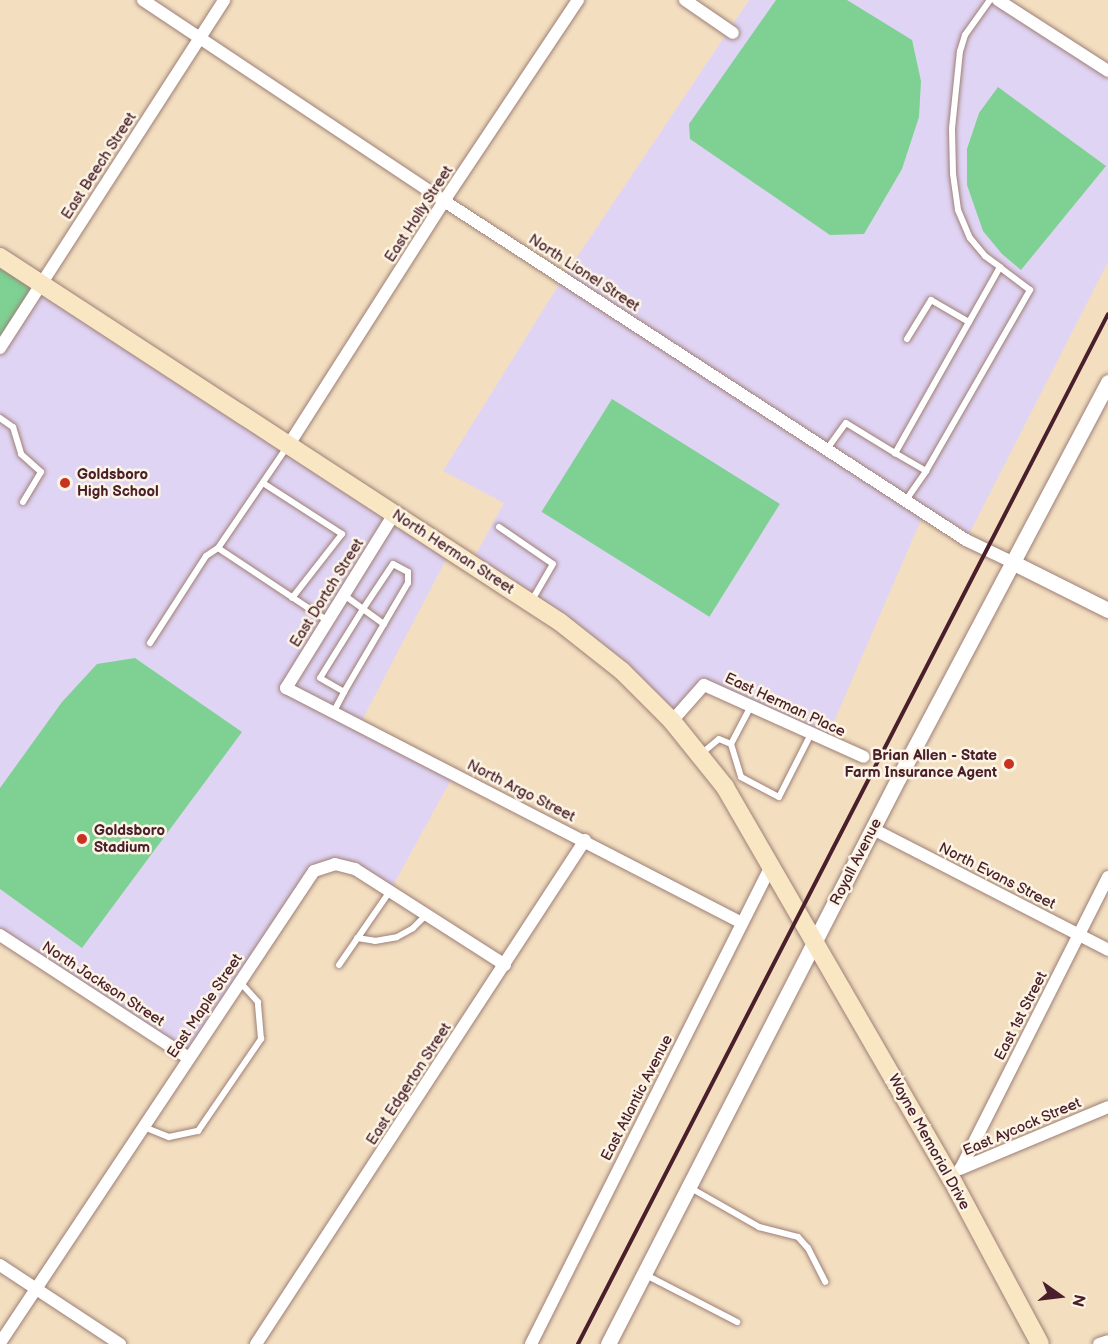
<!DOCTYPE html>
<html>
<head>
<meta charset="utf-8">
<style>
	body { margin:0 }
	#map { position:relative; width:1108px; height:1344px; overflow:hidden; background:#f3dfc0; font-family:"Balsamiq Sans",sans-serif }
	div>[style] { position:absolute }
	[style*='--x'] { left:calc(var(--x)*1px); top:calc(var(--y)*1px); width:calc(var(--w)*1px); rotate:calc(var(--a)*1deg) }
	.built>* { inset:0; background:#e0d4f4 }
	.green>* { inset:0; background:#7ed193; transform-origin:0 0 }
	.roads { filter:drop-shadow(0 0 2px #9e7f76) drop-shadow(0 0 2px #9e7f76) }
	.service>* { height:6px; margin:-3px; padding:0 3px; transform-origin:3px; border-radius:3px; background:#fff }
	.minor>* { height:12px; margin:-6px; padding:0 6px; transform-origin:6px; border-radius:6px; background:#fff }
	.tertiary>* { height:15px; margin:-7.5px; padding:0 7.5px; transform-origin:7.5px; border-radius:7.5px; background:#fff }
	.secondary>* { height:18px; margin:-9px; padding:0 9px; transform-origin:9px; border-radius:9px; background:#f9e7c3 }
	.rail>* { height:4px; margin:-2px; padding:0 2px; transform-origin:2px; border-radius:2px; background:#4a1f2b }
	.dots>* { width:16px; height:16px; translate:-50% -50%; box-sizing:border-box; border:3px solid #fcf5e5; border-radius:50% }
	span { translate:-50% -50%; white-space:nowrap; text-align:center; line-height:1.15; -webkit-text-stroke:5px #fcf5e5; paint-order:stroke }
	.street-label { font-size:15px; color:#4a1f2b }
	.poi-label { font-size:15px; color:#4a1f2b; font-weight:700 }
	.left { translate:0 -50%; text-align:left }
	.right { translate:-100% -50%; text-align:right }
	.north { position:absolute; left:1030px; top:1266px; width:60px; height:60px; -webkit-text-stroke:4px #fcf5e5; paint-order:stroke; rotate:104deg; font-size:16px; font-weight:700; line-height:24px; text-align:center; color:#4a1f2b }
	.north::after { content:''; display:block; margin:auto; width:21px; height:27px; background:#4a1f2b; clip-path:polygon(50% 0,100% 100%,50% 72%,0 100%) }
</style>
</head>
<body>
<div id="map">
	<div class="built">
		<div style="clip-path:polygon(749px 0,998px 0,1108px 68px,1108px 262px,966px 540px,924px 513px,826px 740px,705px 685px,672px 721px,471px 563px,504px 503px,443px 471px,563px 278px)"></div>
		<div style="clip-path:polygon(41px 284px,451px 550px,359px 726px,452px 778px,390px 891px,355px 869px,314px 871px,189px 1058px,0 935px,0 348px)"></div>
	</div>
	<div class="green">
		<div style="clip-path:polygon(776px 0,847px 0,912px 40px,921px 81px,919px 117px,902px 169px,864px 234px,830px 235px,690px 139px,689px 124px)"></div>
		<div style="clip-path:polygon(998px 87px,1106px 166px,1021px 270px,1002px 254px,983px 231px,967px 185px,967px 149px,979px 113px)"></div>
		<div style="clip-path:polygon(0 257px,41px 284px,0 348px)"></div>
		<div style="left:612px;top:399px;width:198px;height:133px;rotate:32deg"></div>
		<div style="clip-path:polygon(135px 658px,242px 732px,82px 948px,0 889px,0 788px,62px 702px,97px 664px)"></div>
	</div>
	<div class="roads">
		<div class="service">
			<div style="--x:990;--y:0;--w:43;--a:125.5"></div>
			<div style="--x:965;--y:35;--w:17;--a:107"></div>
			<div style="--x:960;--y:51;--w:78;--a:95.9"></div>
			<div style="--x:952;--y:129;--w:45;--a:88.7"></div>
			<div style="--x:953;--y:174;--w:36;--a:82"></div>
			<div style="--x:958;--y:210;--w:30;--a:67"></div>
			<div style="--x:970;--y:238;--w:23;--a:50"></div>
			<div style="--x:985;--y:256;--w:19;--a:36"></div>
			<div style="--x:907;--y:339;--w:46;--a:-58.4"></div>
			<div style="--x:931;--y:300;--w:44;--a:30.1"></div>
			<div style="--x:0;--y:418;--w:16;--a:35"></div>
			<div style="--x:13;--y:427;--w:28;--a:73"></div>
			<div style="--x:21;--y:454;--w:27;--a:42"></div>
			<div style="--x:41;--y:472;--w:35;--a:121"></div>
			<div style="--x:287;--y:447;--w:122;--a:124.3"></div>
			<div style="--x:218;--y:548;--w:132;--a:33.6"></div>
			<div style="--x:827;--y:449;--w:32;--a:-54"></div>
			<div style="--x:846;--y:423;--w:57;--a:31.5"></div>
			<div style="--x:263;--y:483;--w:94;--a:32.8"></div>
			<div style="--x:342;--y:534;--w:81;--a:128"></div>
			<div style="--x:906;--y:500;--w:35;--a:-55"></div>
			<div style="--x:926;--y:471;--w:209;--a:-60.1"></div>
			<div style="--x:1030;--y:290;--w:38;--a:-143"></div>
			<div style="--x:1000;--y:267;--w:214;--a:119.4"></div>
			<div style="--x:895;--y:453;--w:36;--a:30"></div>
			<div style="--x:499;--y:527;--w:65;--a:34.4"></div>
			<div style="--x:553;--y:564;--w:44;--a:120.1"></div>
			<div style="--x:344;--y:595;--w:24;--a:36"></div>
			<div style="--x:363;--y:609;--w:81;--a:121.9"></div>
			<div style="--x:320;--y:678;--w:28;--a:30"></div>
			<div style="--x:344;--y:692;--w:126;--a:-59.6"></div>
			<div style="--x:408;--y:583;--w:11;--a:-90"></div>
			<div style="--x:408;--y:572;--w:17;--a:-152"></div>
			<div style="--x:393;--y:564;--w:54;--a:123.7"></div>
			<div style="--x:363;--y:609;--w:26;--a:36"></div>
			<div style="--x:150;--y:643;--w:103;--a:-57.2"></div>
			<div style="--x:206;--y:556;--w:14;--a:-34"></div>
			<div style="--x:751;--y:706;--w:43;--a:117.8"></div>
			<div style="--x:731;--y:744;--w:34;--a:73"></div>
			<div style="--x:741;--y:777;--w:43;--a:27.8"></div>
			<div style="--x:779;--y:797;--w:71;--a:-63.1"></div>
			<div style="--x:333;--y:713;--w:24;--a:-62"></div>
			<div style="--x:701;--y:754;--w:23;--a:-40"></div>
			<div style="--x:719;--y:739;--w:13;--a:23"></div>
			<div style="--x:357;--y:938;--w:18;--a:9"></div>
			<div style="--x:375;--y:941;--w:22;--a:-10"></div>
			<div style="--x:397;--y:937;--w:18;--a:-29"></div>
			<div style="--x:413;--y:928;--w:18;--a:-45"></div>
			<div style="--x:339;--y:965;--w:90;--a:-55.4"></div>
			<div style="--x:144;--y:1127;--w:27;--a:22"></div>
			<div style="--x:169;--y:1137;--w:30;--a:-12"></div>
			<div style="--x:198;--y:1131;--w:112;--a:-55.6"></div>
			<div style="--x:261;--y:1039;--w:37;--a:-95"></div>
			<div style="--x:258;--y:1002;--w:27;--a:-132"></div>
			<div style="--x:689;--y:1187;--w:81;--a:29.7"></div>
			<div style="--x:759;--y:1227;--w:40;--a:14.4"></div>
			<div style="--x:798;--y:1237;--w:15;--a:48"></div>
			<div style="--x:808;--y:1248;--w:38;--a:63"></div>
			<div style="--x:644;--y:1274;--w:105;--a:27.3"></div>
		</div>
		<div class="minor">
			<div style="--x:143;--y:0;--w:362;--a:33.7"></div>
			<div style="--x:444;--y:201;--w:622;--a:33"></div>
			<div style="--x:966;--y:540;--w:53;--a:25.6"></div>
			<div style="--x:685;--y:0;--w:58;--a:34.5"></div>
			<div style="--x:998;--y:0;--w:131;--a:32.8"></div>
			<div style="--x:0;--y:348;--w:414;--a:-57.2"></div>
			<div style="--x:288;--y:446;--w:290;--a:-57.5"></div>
			<div style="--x:444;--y:201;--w:242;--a:-56.3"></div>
			<div style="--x:394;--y:514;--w:205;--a:121.8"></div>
			<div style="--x:286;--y:688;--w:513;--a:27.26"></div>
			<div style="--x:672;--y:721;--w:48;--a:-48.4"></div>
			<div style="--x:704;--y:685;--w:175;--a:24.2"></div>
			<div style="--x:873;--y:829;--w:264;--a:27.2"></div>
			<div style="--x:0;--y:935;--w:225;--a:33.1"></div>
			<div style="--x:961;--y:1168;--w:326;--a:-63.2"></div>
			<div style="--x:960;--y:1169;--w:160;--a:-22.7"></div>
			<div style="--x:0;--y:1265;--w:144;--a:33.4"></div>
			<div style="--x:0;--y:1343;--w:567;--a:-56.37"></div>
			<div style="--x:314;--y:871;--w:22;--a:-18"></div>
			<div style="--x:335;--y:864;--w:21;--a:14"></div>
			<div style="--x:355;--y:869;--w:178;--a:32.6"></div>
			<div style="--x:256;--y:1344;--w:602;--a:-56.86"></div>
			<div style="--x:531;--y:1344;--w:535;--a:-63.34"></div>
			<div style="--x:1099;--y:1344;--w:9;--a:-18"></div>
		</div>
		<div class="tertiary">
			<div style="--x:1014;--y:563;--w:105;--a:26.6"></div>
			<div style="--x:608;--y:1344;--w:637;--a:-62.83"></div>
			<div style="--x:899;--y:777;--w:447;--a:-62.1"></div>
		</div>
		<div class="secondary">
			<div style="--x:0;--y:257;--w:668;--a:33.1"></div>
			<div style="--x:560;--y:622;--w:79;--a:38.3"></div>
			<div style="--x:622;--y:671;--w:71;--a:45"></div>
			<div style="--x:672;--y:721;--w:85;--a:51.2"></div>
			<div style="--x:725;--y:787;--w:452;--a:60"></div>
			<div style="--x:951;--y:1178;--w:188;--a:61.8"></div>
		</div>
	</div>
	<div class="rail">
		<div style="--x:578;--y:1344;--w:1158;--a:-62.77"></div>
	</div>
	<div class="dots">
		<div style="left:65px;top:483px;background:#c8321e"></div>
		<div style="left:1009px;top:764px;background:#c8321e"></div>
		<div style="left:82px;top:839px;background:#c8321e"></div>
	</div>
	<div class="street-label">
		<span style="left:99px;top:166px;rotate:-57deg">East Beech Street</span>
		<span style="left:419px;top:214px;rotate:-57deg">East Holly Street</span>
		<span style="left:584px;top:273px;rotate:33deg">North Lionel Street</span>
		<span style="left:453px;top:552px;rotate:33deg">North Herman Street</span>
		<span style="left:327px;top:593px;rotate:-58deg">East Dortch Street</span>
		<span style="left:785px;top:705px;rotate:25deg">East Herman Place</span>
		<span style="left:521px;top:791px;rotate:27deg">North Argo Street</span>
		<span style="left:856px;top:862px;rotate:-63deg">Royall Avenue</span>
		<span style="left:997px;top:876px;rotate:27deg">North Evans Street</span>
		<span style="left:103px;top:984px;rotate:33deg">North Jackson Street</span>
		<span style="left:205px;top:1006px;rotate:-56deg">East Maple Street</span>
		<span style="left:1021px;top:1016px;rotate:-63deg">East 1st Street</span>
		<span style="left:409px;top:1084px;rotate:-57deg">East Edgerton Street</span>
		<span style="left:637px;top:1098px;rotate:-63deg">East Atlantic Avenue</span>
		<span style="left:1022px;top:1127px;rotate:-23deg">East Aycock Street</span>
		<span style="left:929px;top:1142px;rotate:61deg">Wayne Memorial Drive</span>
	</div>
	<div class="poi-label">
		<span class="left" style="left:77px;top:483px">Goldsboro<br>High School</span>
		<span class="right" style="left:997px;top:764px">Brian Allen - State<br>Farm Insurance Agent</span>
		<span class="left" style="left:94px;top:839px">Goldsboro<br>Stadium</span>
	</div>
	<div class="north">N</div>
</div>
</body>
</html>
